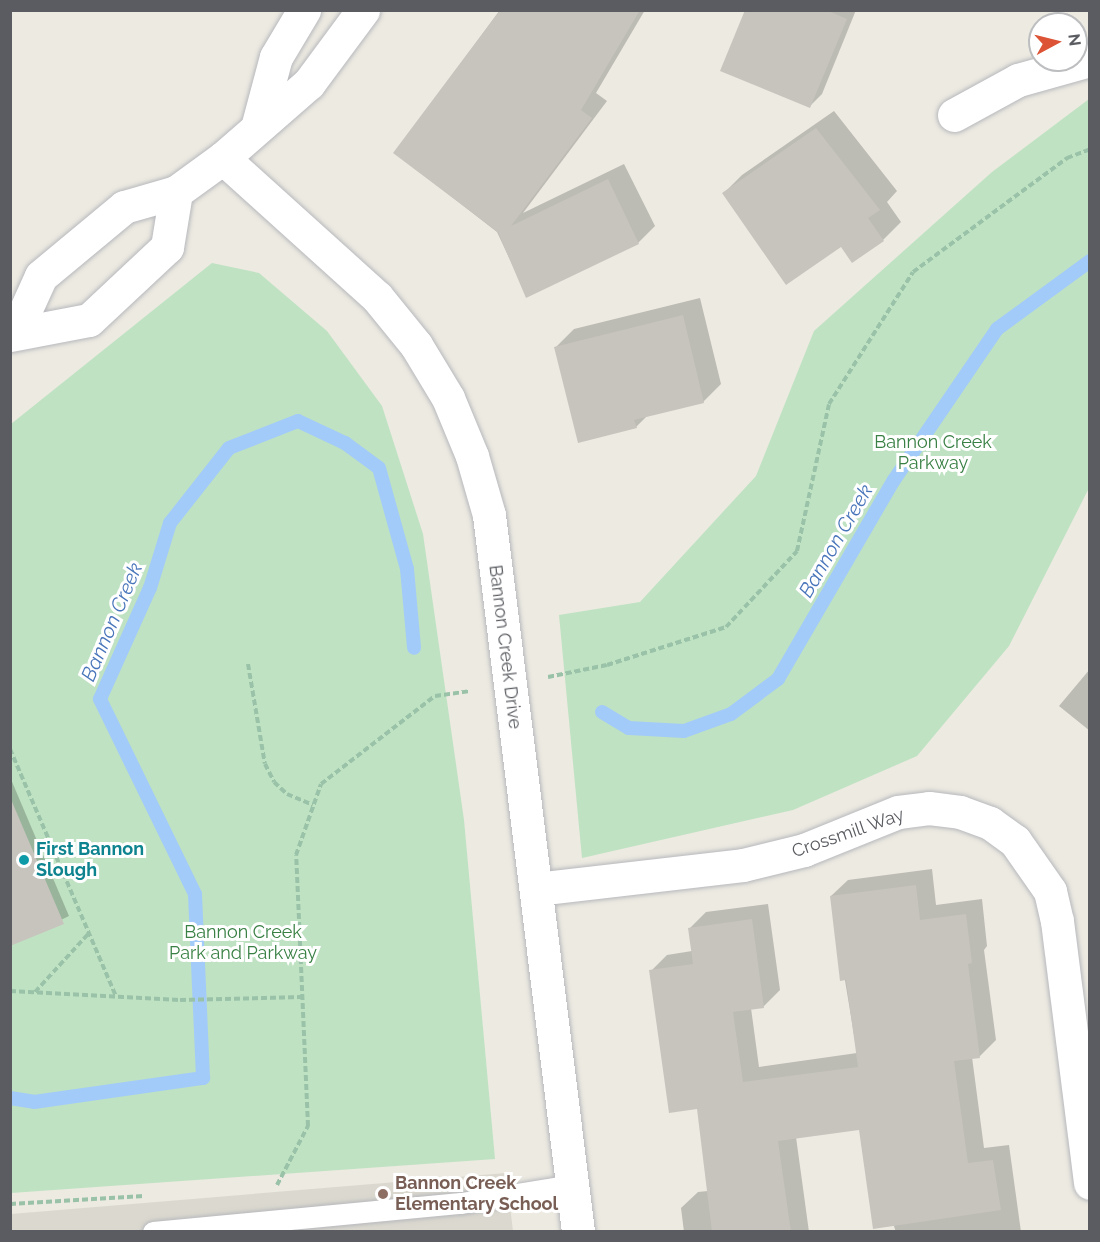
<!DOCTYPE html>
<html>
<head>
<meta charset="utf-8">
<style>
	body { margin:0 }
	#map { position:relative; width:1100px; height:1242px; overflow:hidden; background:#eceae1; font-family:Raleway,sans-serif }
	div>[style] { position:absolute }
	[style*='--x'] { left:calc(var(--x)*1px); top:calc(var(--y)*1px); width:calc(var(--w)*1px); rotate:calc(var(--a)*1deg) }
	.education>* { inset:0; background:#dbd9cf }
	.green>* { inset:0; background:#bfe2c2 }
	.shadow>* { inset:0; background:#0003 }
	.stream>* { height:14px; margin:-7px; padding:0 7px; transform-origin:7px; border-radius:7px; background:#a3cbf9 }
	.building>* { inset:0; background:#c7c4be }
	.path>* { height:4px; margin-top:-2px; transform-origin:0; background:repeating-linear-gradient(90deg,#99c2a8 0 6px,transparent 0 9px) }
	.roads { filter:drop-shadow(0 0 2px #b7b8bd) drop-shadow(0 0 2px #b7b8bd) }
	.lane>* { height:21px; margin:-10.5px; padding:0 10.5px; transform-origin:10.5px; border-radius:10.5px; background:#fff }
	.street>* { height:33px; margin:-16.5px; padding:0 16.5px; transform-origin:16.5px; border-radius:16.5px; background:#fff }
	.secondary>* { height:33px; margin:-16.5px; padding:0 16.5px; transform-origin:16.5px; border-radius:16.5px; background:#fff }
	.dots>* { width:16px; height:16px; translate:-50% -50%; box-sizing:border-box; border:3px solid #fff; border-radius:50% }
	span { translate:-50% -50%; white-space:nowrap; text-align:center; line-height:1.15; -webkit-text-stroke:6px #fff; paint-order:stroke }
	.park-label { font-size:18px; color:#398044 }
	.street-label { font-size:18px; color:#5a5c61 }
	.culture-label { font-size:18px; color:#0d838f; font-weight:700 }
	.left { translate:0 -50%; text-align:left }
	.education-label { font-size:18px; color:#785e54; font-weight:700 }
	.water-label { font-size:20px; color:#4875ba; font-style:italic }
	.frame { position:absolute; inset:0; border:12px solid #5a5c61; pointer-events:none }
	.north { position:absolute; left:1028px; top:12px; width:60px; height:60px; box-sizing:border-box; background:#fff; border:2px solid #bdbec0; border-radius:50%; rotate:83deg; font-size:16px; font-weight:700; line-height:24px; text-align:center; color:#5a5c61 }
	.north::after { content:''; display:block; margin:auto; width:21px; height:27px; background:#dd5335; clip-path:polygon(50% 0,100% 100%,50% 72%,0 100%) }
</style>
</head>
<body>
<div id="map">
	<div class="education">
		<div style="clip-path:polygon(506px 1173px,513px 1231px,11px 1232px,11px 1214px)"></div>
	</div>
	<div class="green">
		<div style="clip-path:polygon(1089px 99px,1089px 488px,1009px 646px,917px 756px,793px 810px,582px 858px,559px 615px,640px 602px,756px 476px,814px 331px,992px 172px)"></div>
		<div style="clip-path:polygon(212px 263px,259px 273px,327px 331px,382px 406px,423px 534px,464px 820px,495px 1159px,11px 1193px,11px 424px)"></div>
	</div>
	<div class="shadow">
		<div style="clip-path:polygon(500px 10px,645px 10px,596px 93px,607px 101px,523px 213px,624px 164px,655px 226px,638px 243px,527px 296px,497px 232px,395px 153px)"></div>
		<div style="clip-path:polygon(746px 10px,856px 10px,822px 94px,809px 107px)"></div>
		<div style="clip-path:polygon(834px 111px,897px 191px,887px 202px,901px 222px,883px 240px,841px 245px,724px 193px,742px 175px)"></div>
		<div style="clip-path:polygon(700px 298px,721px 384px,703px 402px,647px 416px,636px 427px,556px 347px,574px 329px)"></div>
		<div style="clip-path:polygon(1090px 669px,1090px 731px,1059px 706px)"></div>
		<div style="clip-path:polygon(10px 777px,69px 916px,10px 945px)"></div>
		<div style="clip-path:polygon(932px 869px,936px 905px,982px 899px,987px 946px,984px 950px,996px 1040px,980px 1056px,972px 1057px,984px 1148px,1009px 1145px,1021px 1232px,896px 1232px,860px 1129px,796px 1137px,809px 1232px,684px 1232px,681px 1208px,698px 1192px,708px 1191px,698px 1108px,651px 971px,667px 955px,692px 951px,690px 928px,706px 912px,768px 904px,780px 990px,763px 1007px,751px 1008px,759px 1067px,857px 1053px,831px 896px,848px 880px)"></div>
	</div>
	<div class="stream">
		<div style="--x:602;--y:712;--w:31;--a:31"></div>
		<div style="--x:629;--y:728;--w:55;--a:3.1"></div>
		<div style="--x:684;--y:731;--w:50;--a:-19.9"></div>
		<div style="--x:731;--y:714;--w:59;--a:-36.7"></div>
		<div style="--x:778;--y:679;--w:230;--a:-59.8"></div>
		<div style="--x:894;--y:480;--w:183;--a:-55.7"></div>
		<div style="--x:997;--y:329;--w:115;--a:-36.2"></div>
		<div style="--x:10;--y:1098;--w:24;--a:9"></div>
		<div style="--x:34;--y:1102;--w:171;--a:-8.1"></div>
		<div style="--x:203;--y:1078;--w:184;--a:-92.5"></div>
		<div style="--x:195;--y:894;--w:217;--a:-116"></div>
		<div style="--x:100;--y:699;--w:122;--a:-65.8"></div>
		<div style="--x:150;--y:588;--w:68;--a:-72.9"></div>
		<div style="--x:170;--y:523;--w:95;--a:-51.8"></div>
		<div style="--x:229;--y:448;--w:74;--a:-21.4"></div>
		<div style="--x:298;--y:421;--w:52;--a:25.1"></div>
		<div style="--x:345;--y:443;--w:42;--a:36.3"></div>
		<div style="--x:379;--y:468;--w:105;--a:74.5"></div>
		<div style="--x:407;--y:569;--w:79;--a:84.9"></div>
	</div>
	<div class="building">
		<div style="clip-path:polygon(500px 10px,640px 10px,581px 110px,592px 118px,511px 226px,608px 179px,639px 244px,526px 298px,498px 232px,393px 153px)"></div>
		<div style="clip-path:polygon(745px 10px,826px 10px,847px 19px,810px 108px,720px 71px)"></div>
		<div style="clip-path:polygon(816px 128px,880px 210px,868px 218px,884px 241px,852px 263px,841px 247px,786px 285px,722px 193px)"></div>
		<div style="clip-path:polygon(683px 315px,704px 403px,634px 420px,637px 428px,578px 443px,554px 347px)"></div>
		<div style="clip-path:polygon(10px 797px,64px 924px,10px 946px)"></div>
		<div style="clip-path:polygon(916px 885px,920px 920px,966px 914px,972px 963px,968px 964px,980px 1058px,954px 1061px,968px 1163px,993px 1160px,1001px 1210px,873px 1229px,859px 1130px,778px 1141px,791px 1232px,712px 1232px,697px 1109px,669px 1113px,649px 970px,693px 964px,688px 928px,752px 919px,764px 1008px,733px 1012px,743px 1082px,858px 1067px,846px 980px,840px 981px,830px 896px)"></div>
	</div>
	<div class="path">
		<div style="--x:248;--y:664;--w:101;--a:80.4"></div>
		<div style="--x:265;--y:764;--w:20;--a:63"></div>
		<div style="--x:274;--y:782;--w:18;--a:43"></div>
		<div style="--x:287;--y:794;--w:28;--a:23"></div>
		<div style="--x:548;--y:677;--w:60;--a:-11.5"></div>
		<div style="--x:607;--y:665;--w:125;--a:-17.7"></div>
		<div style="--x:726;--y:627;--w:104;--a:-46.9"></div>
		<div style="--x:797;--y:551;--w:150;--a:-77.7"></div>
		<div style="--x:829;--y:404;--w:156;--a:-57.5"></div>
		<div style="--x:913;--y:272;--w:192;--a:-36.5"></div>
		<div style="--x:1067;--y:158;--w:25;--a:-21"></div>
		<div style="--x:10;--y:749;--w:269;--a:66.8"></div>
		<div style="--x:10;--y:991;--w:170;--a:3"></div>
		<div style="--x:180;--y:1000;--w:121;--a:-1.4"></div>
		<div style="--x:35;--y:992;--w:80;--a:-47.5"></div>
		<div style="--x:277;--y:1185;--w:67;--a:-62.3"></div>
		<div style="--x:308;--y:1126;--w:271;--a:-92.5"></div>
		<div style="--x:296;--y:855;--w:75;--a:-70.6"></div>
		<div style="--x:321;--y:784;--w:144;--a:-37.7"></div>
		<div style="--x:435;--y:696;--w:35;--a:-8"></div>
		<div style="--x:10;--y:1204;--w:134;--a:-3.4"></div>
	</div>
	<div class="roads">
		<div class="lane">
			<div style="--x:153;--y:1232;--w:309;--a:-5.4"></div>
			<div style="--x:461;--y:1203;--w:112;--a:-9.2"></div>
		</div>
		<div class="street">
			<div style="--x:954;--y:115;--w:73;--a:-28.7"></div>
			<div style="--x:1018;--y:80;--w:75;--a:-15.5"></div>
			<div style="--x:223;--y:158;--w:207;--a:42.1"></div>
			<div style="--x:377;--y:297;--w:62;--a:50.9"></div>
			<div style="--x:416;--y:345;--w:62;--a:58.9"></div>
			<div style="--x:448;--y:398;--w:63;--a:67.5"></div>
			<div style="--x:472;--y:456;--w:61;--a:73.9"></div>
			<div style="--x:489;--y:515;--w:723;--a:82.92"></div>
			<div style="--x:536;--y:889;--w:208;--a:-6.6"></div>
			<div style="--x:743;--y:865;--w:63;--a:-13.8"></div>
			<div style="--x:804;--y:850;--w:101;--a:-22"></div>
			<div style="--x:898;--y:812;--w:31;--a:-7"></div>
			<div style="--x:929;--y:808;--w:31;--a:7"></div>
			<div style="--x:960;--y:812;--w:32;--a:20"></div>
			<div style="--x:990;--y:823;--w:31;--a:36"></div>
			<div style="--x:1015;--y:841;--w:61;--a:55"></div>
			<div style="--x:1050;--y:891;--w:31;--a:77"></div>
			<div style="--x:1057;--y:921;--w:264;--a:82.8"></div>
		</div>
		<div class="secondary">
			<div style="--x:258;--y:124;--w:69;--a:-75"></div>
			<div style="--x:276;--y:57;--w:55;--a:-59.2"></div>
			<div style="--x:16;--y:331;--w:60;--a:-65.6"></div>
			<div style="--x:41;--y:276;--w:108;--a:-39.7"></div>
			<div style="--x:124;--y:207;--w:54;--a:-16.1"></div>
			<div style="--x:176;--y:192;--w:58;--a:-35.9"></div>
			<div style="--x:223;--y:158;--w:114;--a:-41.1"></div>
			<div style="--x:309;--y:83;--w:91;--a:-53.5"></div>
			<div style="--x:10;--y:335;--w:80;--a:-10.8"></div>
			<div style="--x:89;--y:320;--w:107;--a:-43.1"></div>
			<div style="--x:167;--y:247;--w:56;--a:-80.7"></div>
		</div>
	</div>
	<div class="dots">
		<div style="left:24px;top:860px;background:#0f9aa8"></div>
		<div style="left:383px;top:1194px;background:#8d6e63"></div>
	</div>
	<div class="park-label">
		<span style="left:933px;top:453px">Bannon Creek<br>Parkway</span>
		<span style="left:243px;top:943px">Bannon Creek<br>Park and Parkway</span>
	</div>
	<div class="street-label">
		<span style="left:505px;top:647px;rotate:83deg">Bannon Creek Drive</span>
		<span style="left:848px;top:833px;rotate:-19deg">Crossmill Way</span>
	</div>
	<div class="culture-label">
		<span class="left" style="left:36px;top:860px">First Bannon<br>Slough</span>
	</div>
	<div class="education-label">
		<span class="left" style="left:395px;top:1194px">Bannon Creek<br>Elementary School</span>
	</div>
	<div class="water-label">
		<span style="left:836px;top:541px;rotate:-60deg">Bannon Creek</span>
		<span style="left:112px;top:622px;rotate:-67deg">Bannon Creek</span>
	</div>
	<div class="frame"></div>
	<div class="north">N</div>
</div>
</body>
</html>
